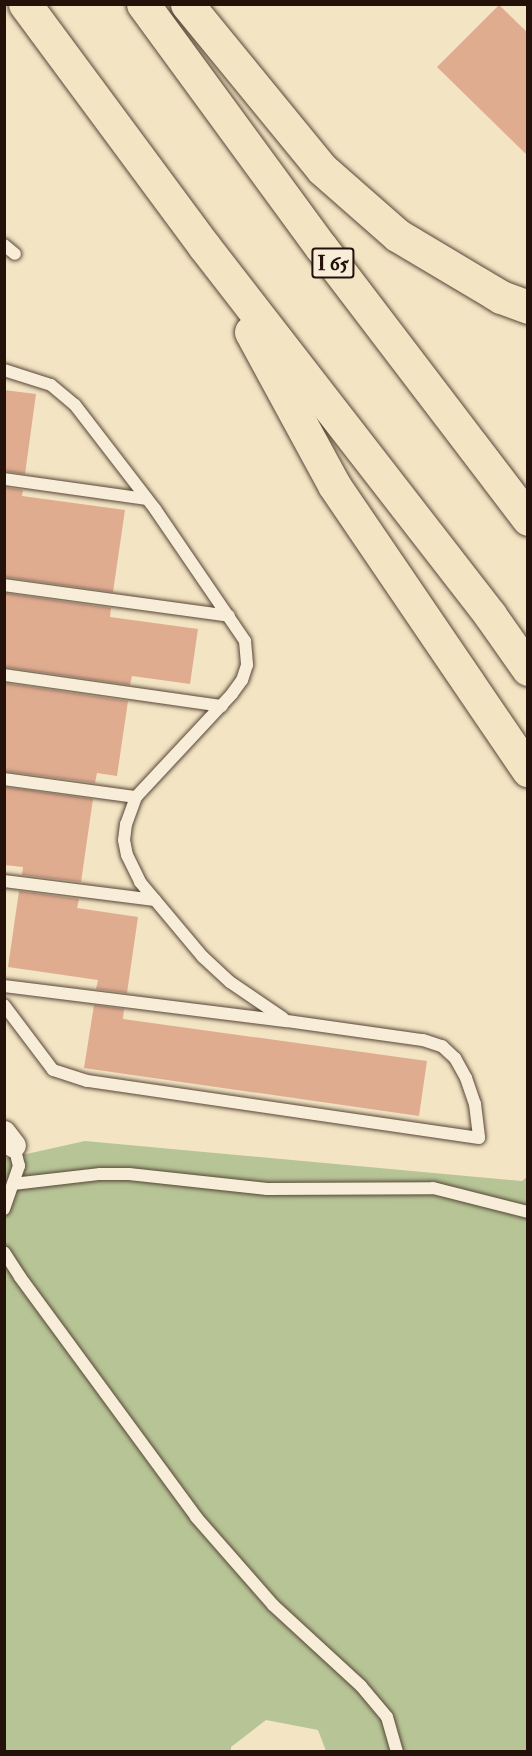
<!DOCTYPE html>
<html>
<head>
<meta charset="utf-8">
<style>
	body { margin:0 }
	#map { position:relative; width:532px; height:1756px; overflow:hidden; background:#f3e4c3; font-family:"IM FELL Double Pica",serif }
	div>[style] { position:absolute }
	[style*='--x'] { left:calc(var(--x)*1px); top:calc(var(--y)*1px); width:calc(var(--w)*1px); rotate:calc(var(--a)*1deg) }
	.green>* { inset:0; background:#b7c596 }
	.building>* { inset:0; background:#dfac90 }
	.roads { filter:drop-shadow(0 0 2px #574638) drop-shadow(0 0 2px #574638) }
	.lane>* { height:12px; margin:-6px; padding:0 6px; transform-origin:6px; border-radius:6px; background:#f7edd8 }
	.street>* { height:24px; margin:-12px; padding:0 12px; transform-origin:12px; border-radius:12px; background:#f7edd8 }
	.highway>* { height:33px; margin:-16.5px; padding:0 16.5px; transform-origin:16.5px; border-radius:16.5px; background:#f3e4c3 }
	span { translate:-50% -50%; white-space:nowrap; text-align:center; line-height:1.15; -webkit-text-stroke:4.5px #f7edd8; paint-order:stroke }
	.shield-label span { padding:2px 4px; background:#f7edd8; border:2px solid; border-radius:4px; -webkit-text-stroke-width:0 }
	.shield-label { font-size:20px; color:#23110a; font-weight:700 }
	.frame { position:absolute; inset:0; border:6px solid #23110a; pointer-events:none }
</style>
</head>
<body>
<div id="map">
	<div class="green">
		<div style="clip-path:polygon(85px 1141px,522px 1181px,527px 1177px,527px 1751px,326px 1751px,318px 1730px,266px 1720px,231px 1747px,231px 1751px,5px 1751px,4px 1159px)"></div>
	</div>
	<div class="building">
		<div style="clip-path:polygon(499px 5px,528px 33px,528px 156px,437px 67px)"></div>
		<div style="clip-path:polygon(4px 390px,36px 394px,25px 474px,4px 471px)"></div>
		<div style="clip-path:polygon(4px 487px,23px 490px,22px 496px,125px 510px,113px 592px,4px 577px)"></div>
		<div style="clip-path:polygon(4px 593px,111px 608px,110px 617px,198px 629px,190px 684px,132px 676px,130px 685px,4px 667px)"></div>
		<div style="clip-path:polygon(4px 683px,128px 701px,117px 776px,97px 773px,95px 783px,4px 771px)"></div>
		<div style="clip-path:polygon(4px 787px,93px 799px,81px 882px,22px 875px,23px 867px,4px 865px)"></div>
		<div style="clip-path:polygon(19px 891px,79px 899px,77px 908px,138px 917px,127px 993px,96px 989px,98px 980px,8px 967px)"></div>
		<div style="clip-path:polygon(94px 1005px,124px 1009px,123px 1019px,427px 1061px,419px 1116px,84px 1068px)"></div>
	</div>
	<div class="roads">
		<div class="lane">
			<div style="--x:4;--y:245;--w:14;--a:39"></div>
			<div style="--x:4;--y:370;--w:49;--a:17.7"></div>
			<div style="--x:51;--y:385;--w:31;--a:40"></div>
			<div style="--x:75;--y:405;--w:131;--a:52.4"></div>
			<div style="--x:155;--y:509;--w:160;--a:55.7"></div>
			<div style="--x:245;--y:641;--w:24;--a:85"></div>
			<div style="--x:247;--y:665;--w:16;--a:108"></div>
			<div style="--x:242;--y:680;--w:17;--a:126"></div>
			<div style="--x:232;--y:694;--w:141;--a:133"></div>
			<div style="--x:136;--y:797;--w:29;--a:110"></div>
			<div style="--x:126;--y:824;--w:16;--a:97"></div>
			<div style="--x:124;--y:840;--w:15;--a:79"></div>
			<div style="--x:127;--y:855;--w:30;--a:64"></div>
			<div style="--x:140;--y:882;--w:98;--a:50"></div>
			<div style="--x:203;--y:957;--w:37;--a:43"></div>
			<div style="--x:230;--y:982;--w:64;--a:34.2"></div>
			<div style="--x:4;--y:479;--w:144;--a:8"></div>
			<div style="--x:4;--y:585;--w:227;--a:7.8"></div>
			<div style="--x:4;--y:675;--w:220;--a:8.1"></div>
			<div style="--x:4;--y:779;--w:133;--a:7.8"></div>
			<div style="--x:4;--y:881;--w:152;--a:7.2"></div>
			<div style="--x:4;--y:986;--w:285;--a:7.1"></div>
			<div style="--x:287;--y:1021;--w:137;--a:8"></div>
			<div style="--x:423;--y:1040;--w:20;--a:18"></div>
			<div style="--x:442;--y:1046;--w:18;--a:43"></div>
			<div style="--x:455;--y:1058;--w:23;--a:61"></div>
			<div style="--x:466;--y:1078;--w:28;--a:71"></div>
			<div style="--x:475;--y:1104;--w:34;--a:83"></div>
			<div style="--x:479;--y:1138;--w:396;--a:-171.7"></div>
			<div style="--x:87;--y:1081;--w:36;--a:-162"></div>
			<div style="--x:53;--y:1070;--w:81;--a:-127"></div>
			<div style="--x:13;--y:1184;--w:88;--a:-6.6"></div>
			<div style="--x:100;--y:1174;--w:29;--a:0"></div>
			<div style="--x:129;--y:1174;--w:139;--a:6.2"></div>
			<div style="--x:267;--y:1189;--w:166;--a:-0.3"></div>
			<div style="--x:433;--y:1188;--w:98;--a:14.2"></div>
			<div style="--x:4;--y:1209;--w:46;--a:-70.8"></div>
			<div style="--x:19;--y:1166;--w:21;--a:-104"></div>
			<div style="--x:4;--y:1252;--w:30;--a:57"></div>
			<div style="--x:20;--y:1277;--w:298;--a:53.7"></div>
			<div style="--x:196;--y:1517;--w:117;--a:48.8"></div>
			<div style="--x:273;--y:1605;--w:120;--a:42.6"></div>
			<div style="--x:361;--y:1686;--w:40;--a:50"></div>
			<div style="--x:387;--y:1717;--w:36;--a:74"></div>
		</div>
		<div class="street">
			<div style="--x:4;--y:1133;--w:16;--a:52"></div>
		</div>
		<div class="highway">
			<div style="--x:25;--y:4;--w:301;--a:53.5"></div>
			<div style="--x:204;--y:246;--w:467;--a:52.2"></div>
			<div style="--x:490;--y:615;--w:66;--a:54.9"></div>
			<div style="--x:143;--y:4;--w:301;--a:53.8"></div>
			<div style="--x:321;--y:247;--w:342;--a:52.7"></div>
			<div style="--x:187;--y:4;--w:213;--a:50.7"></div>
			<div style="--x:322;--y:169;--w:100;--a:41.3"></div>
			<div style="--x:397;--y:235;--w:121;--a:30.8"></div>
			<div style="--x:501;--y:297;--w:29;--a:20"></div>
			<div style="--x:251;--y:332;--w:174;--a:61.5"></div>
			<div style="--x:334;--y:485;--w:345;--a:55.8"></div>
		</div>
	</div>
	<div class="shield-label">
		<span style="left:333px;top:263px">I 65</span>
	</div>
	<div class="frame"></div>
</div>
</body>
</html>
